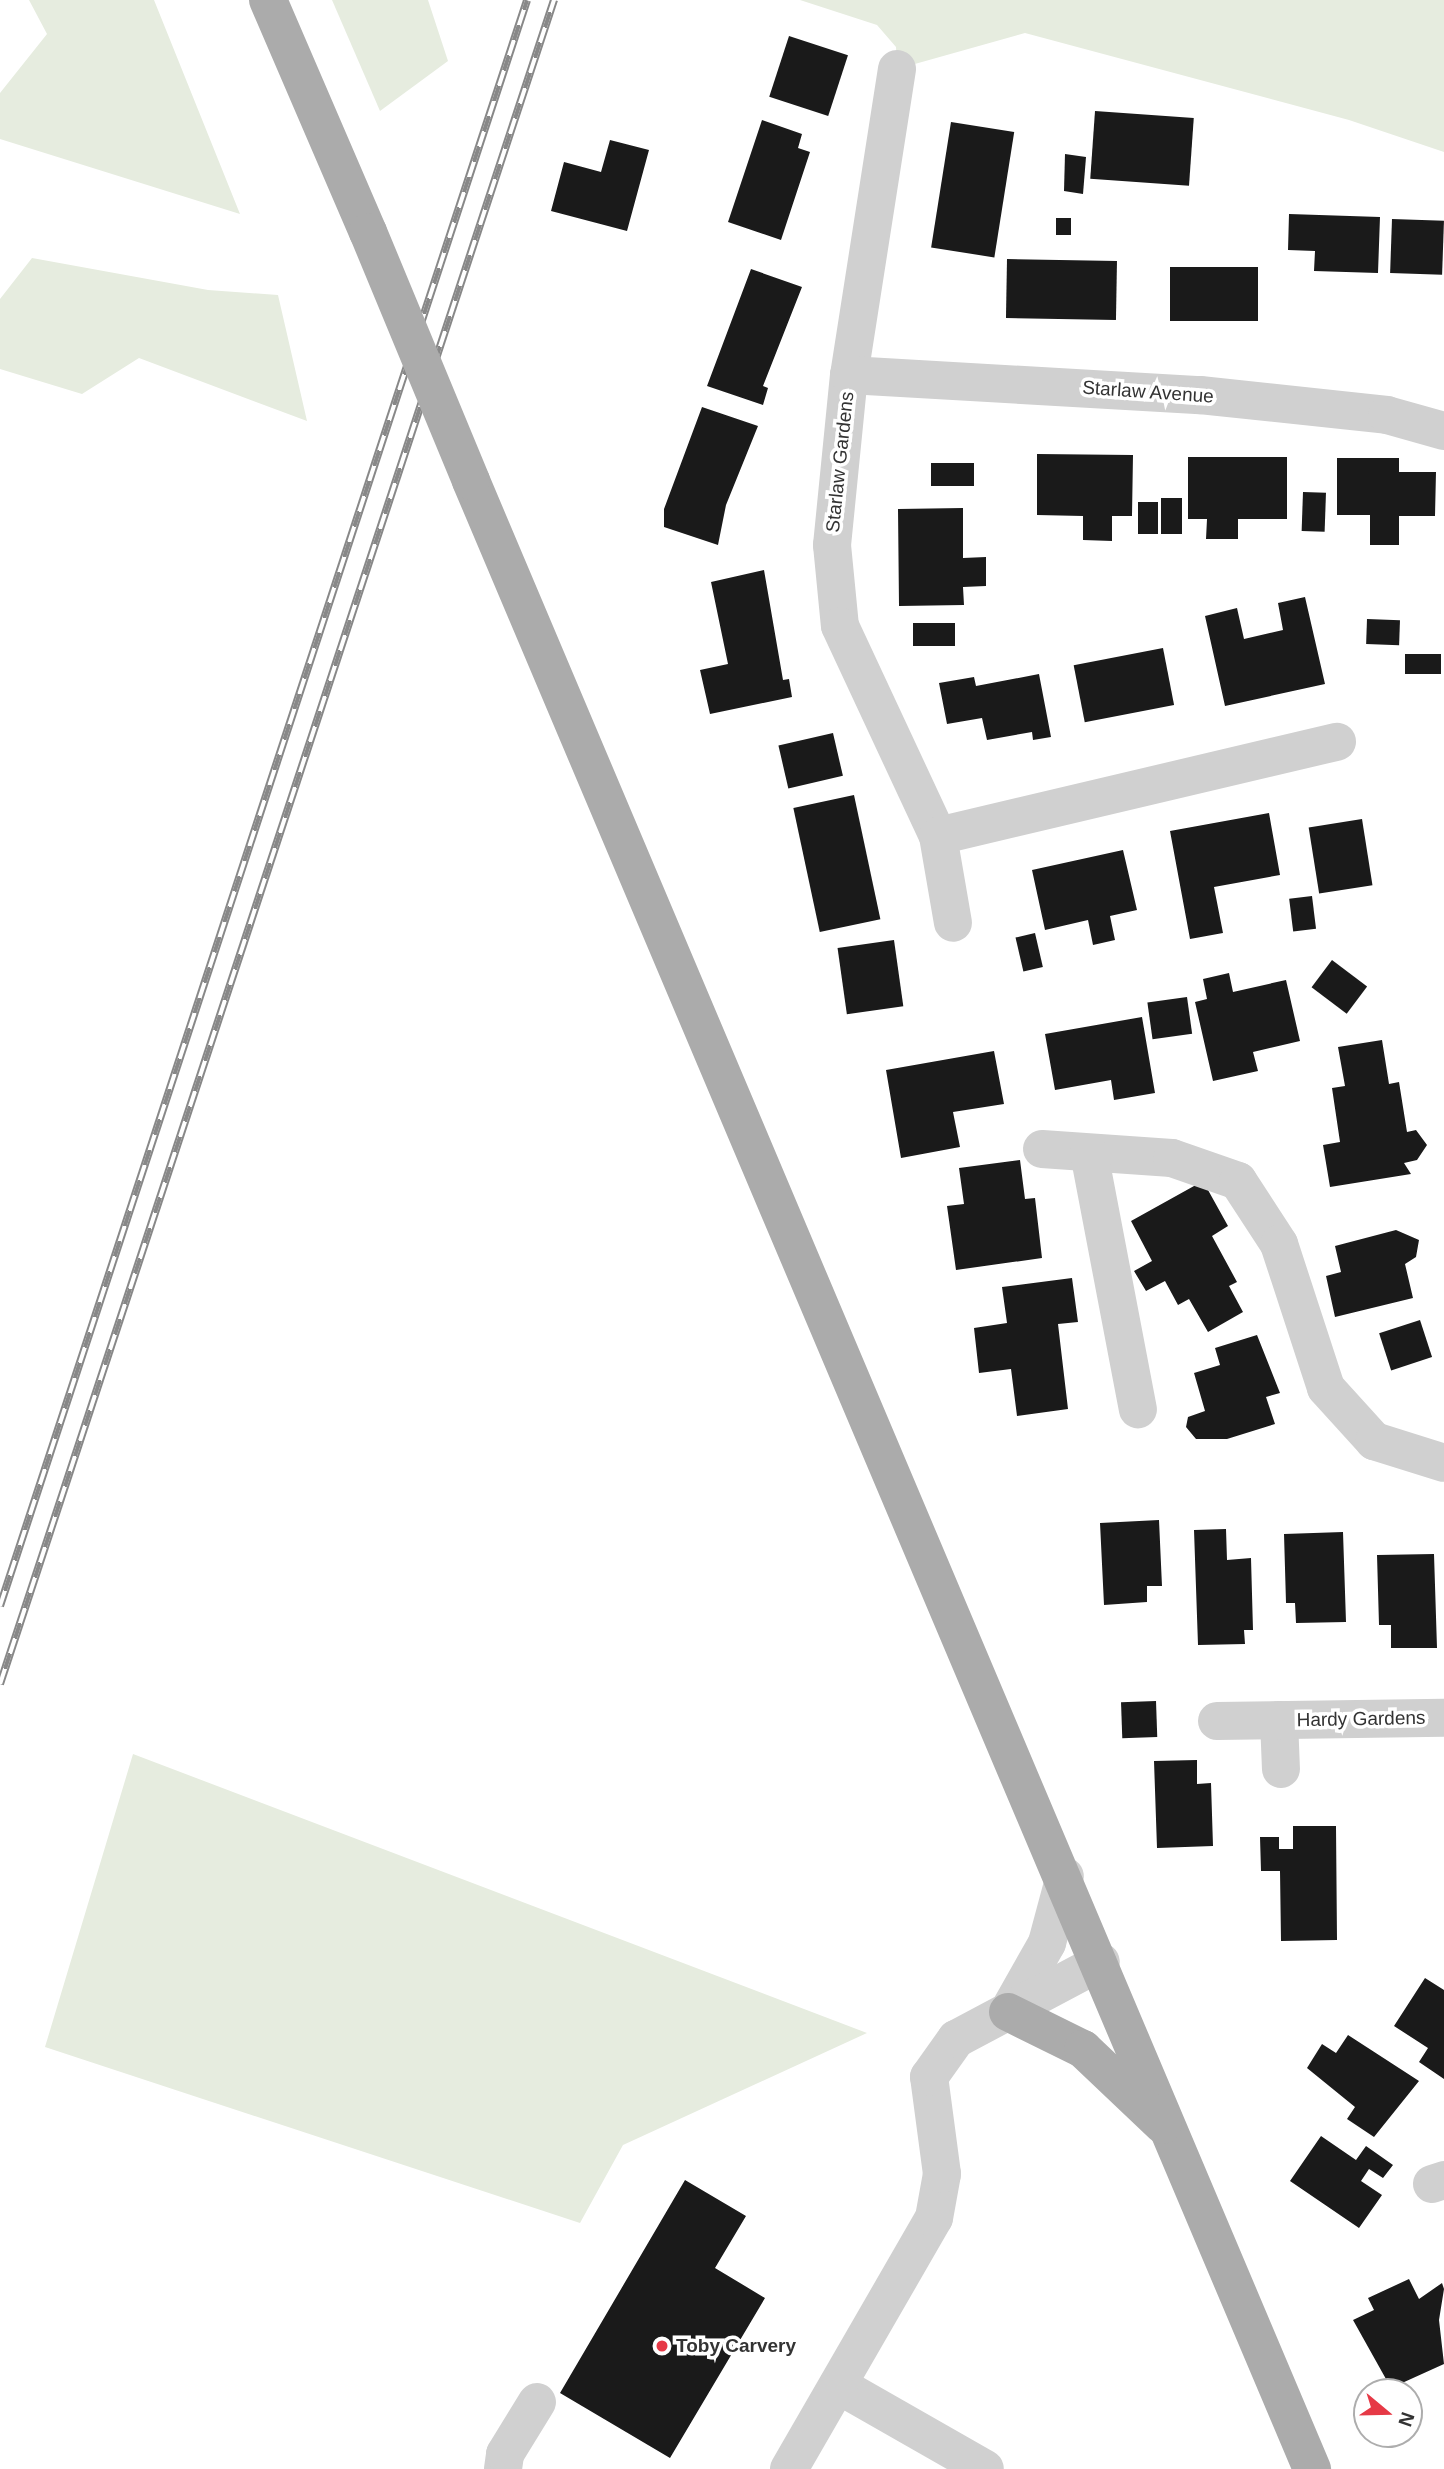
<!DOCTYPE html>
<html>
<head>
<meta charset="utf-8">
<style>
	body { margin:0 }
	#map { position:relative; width:1444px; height:2469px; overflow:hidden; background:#fff; font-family:Helvetica,sans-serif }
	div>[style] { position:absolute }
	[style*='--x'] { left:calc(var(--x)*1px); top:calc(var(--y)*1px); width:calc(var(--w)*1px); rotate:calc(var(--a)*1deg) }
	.green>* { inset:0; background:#e6ecdf }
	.building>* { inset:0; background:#1a1a1a; transform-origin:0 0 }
	.minor>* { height:38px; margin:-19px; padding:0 19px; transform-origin:19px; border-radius:19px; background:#d0d0d0 }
	.major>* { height:38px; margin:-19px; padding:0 19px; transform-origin:19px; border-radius:19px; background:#ababab }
	.rail>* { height:8px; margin-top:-4px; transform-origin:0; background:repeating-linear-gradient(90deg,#fff 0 16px,#888 0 32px); box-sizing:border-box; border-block:2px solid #888 }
	.major-bridge>* { height:38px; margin:-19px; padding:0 19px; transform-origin:19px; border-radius:19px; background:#ababab }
	.dots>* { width:19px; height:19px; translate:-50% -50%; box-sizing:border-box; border:4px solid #fff; border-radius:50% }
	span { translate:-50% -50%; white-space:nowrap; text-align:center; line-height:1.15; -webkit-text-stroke:7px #fff; paint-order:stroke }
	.street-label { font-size:19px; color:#333 }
	.poi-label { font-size:19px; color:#333; font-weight:700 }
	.left { translate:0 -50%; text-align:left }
	.north { position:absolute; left:1353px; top:2378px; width:70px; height:70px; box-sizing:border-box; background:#fff; border:2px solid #adadad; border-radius:50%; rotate:109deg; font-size:19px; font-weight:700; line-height:28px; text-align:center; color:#333 }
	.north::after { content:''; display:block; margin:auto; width:24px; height:32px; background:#e63946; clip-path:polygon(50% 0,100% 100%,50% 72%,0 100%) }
</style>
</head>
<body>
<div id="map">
	<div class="green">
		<div style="clip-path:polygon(29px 0,154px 0,240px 214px,0 139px,0 93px,47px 34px)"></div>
		<div style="clip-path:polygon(332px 0,428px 0,448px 61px,380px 111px)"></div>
		<div style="clip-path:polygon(800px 0,1444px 0,1444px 152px,1349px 120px,1025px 33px,897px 69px,896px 47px,877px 25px)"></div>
		<div style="clip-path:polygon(32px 258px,208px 290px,278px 295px,307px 421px,139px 358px,82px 394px,0 369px,0 299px)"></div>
		<div style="clip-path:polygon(133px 1754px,867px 2033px,623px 2145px,580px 2223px,45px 2047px)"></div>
	</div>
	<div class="building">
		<div style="left:789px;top:36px;width:62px;height:64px;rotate:18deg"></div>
		<div style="left:1095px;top:111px;width:99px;height:68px;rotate:4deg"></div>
		<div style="clip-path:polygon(762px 120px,802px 134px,798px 148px,810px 152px,781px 240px,728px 222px)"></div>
		<div style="left:951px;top:122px;width:64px;height:127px;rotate:9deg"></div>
		<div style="clip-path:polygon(610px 140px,649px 150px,627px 231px,551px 211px,564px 162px,601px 172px)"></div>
		<div style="clip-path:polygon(1065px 154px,1086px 157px,1083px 194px,1064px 191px)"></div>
		<div style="clip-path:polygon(1289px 214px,1380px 217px,1378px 273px,1314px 271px,1315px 251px,1288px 250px)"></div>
		<div style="left:1056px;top:218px;width:15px;height:17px"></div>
		<div style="left:1392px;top:219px;width:52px;height:54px;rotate:2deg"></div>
		<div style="left:1007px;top:259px;width:110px;height:59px;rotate:1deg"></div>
		<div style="left:1170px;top:267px;width:88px;height:54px"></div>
		<div style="clip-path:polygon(751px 269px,802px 287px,763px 386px,768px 388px,763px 405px,707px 386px)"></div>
		<div style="clip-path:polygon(702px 407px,758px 426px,726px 505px,718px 545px,664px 527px,664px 509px)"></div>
		<div style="clip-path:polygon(1037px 454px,1133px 455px,1132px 516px,1112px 516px,1112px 541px,1083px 540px,1083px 516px,1037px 515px)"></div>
		<div style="clip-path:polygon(1188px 457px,1287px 457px,1287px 519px,1238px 519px,1238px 539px,1206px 539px,1207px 519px,1188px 519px)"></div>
		<div style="clip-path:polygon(1337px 458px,1399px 458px,1399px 472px,1436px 472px,1435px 516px,1399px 516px,1399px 545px,1370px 545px,1370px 515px,1337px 515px)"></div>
		<div style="left:931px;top:463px;width:43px;height:23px"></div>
		<div style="left:1303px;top:492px;width:23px;height:39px;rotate:2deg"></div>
		<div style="left:1161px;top:498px;width:21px;height:36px"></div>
		<div style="left:1138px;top:502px;width:20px;height:32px"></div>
		<div style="clip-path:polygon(963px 508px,963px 558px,986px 557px,986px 586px,963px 587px,964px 605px,899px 606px,898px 509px)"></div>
		<div style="clip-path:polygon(764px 570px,783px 680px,789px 679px,792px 697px,710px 714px,700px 670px,728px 664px,711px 582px)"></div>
		<div style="clip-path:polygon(1305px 597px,1325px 684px,1225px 706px,1205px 616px,1237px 608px,1244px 639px,1283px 630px,1278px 603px)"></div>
		<div style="left:1367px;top:619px;width:33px;height:25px;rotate:2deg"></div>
		<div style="left:913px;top:623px;width:42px;height:23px"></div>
		<div style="left:1163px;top:648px;width:58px;height:91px;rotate:79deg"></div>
		<div style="left:1405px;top:654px;width:36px;height:20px"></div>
		<div style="clip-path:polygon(1039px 674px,1051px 737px,1033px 740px,1032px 732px,987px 740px,982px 718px,947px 724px,939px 683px,974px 677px,976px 686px)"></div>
		<div style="left:833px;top:733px;width:44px;height:56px;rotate:77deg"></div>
		<div style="left:854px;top:795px;width:127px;height:62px;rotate:78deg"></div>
		<div style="clip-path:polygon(1269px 813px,1280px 875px,1214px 887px,1223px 933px,1190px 939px,1170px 831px)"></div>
		<div style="left:1362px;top:819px;width:67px;height:54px;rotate:81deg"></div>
		<div style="clip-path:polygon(1123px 850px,1137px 910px,1110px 916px,1115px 940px,1093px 945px,1088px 920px,1045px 930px,1032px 870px)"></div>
		<div style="left:1312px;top:896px;width:33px;height:23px;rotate:83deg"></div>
		<div style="left:1035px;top:933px;width:35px;height:20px;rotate:77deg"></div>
		<div style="left:894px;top:940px;width:67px;height:57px;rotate:82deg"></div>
		<div style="left:1332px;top:960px;width:44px;height:34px;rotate:37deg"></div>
		<div style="clip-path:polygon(1229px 973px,1233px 992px,1286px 980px,1300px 1041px,1253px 1052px,1258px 1071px,1213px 1081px,1195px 1002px,1207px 999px,1203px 979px)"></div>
		<div style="left:1187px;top:997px;width:37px;height:40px;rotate:82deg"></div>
		<div style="clip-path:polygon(1142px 1017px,1155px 1093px,1114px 1100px,1111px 1080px,1055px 1090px,1045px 1034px)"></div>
		<div style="clip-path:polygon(1382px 1040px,1389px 1084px,1399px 1082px,1407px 1132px,1416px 1130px,1427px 1145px,1417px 1160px,1404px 1163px,1411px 1174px,1330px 1187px,1323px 1145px,1340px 1142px,1332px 1088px,1345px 1086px,1338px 1047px)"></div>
		<div style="clip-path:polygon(994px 1051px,1004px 1104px,953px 1112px,960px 1147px,901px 1158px,886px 1070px)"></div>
		<div style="clip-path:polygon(1020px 1160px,1025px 1199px,1035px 1198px,1042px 1258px,956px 1270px,947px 1206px,964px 1204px,959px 1168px)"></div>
		<div style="clip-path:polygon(1203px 1181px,1228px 1226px,1212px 1236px,1237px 1282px,1229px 1286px,1243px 1312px,1208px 1332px,1189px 1299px,1178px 1305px,1165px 1281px,1146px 1291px,1134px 1271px,1152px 1261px,1131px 1221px)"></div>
		<div style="clip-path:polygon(1396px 1230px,1419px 1240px,1416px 1257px,1405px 1264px,1413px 1298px,1335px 1317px,1326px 1276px,1341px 1272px,1335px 1246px)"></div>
		<div style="clip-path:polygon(1072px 1278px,1078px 1322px,1058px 1324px,1068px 1409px,1017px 1416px,1011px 1369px,979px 1373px,974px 1328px,1007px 1323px,1002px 1287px)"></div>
		<div style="left:1420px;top:1320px;width:39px;height:43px;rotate:72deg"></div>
		<div style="clip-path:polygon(1257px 1335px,1280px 1393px,1266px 1397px,1275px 1424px,1227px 1439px,1196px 1439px,1186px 1427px,1188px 1417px,1205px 1411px,1194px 1373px,1220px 1365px,1215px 1348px)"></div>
		<div style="clip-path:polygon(1159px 1520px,1162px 1586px,1147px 1586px,1147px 1602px,1104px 1605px,1100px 1523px)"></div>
		<div style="clip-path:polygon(1226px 1529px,1227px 1560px,1251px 1558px,1253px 1630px,1244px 1630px,1245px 1644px,1198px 1645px,1194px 1530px)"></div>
		<div style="clip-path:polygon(1343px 1532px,1346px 1622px,1296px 1623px,1295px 1603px,1286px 1603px,1284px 1534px)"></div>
		<div style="clip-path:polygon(1434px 1554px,1437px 1648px,1391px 1648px,1391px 1625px,1379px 1625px,1377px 1555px)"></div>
		<div style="left:1156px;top:1701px;width:36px;height:35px;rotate:88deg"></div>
		<div style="clip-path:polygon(1197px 1760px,1197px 1784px,1211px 1783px,1213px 1846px,1157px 1848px,1154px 1761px)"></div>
		<div style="clip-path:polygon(1293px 1826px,1336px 1826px,1337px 1940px,1281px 1941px,1280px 1871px,1261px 1871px,1260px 1837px,1279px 1837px,1279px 1849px,1293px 1849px)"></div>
		<div style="clip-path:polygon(1425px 1978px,1444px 1990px,1444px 2079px,1419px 2062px,1428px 2048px,1394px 2026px)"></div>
		<div style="clip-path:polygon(1348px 2035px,1419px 2081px,1374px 2137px,1347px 2119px,1355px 2107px,1307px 2068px,1322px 2044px,1336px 2053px)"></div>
		<div style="clip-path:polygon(1321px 2136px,1356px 2160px,1366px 2146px,1393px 2165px,1383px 2178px,1369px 2169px,1361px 2181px,1382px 2195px,1359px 2228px,1290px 2181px)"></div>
		<div style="clip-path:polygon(685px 2180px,746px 2216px,715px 2268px,765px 2298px,670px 2458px,560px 2393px)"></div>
		<div style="clip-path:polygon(1409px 2279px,1419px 2299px,1442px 2283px,1444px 2289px,1439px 2320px,1444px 2364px,1391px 2388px,1353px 2320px,1374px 2310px,1368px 2298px)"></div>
	</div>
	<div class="minor">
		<div style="--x:897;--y:69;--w:310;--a:98.9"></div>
		<div style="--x:849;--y:375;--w:171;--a:95.7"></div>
		<div style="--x:832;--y:545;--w:81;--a:84.4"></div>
		<div style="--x:840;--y:626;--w:232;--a:65"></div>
		<div style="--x:938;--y:836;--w:88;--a:80.2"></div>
		<div style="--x:849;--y:375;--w:352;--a:3.3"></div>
		<div style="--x:1200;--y:395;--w:188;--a:6.1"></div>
		<div style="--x:1387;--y:415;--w:59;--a:15.7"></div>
		<div style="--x:938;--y:836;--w:410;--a:-13.3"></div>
		<div style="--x:1042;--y:1149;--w:130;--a:4"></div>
		<div style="--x:1172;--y:1158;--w:70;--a:19.2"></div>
		<div style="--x:1238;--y:1181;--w:75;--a:56.9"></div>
		<div style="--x:1279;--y:1244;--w:151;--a:71.9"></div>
		<div style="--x:1326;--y:1388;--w:72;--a:47.8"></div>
		<div style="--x:1374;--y:1441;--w:73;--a:17.4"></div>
		<div style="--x:1089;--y:1153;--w:261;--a:79.2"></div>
		<div style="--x:1279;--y:1720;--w:49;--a:87.7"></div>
		<div style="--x:1217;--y:1721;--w:227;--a:-0.8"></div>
		<div style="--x:1008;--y:2012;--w:79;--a:-60.5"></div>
		<div style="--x:1047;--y:1943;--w:69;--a:-75"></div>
		<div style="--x:1432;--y:2184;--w:13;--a:-18"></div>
		<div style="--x:838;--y:2385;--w:169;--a:29.7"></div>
		<div style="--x:503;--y:2469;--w:15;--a:-82"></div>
		<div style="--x:505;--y:2454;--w:61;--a:-58.4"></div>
		<div style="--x:789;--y:2469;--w:290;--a:-60"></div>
		<div style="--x:934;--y:2218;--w:45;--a:-79.7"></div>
		<div style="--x:942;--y:2174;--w:98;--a:-97.6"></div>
		<div style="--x:929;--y:2077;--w:47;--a:-54.6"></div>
		<div style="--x:956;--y:2039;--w:164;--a:-28"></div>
	</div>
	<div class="major">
		<div style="--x:268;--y:0;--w:253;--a:66.7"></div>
		<div style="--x:471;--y:481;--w:2159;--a:67.07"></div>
		<div style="--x:1008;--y:2012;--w:84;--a:26.3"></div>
		<div style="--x:1083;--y:2049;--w:110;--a:43.5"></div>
	</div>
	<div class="rail">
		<div style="--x:0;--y:1606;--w:1690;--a:-71.83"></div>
		<div style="--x:0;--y:1684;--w:1773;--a:-71.79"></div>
	</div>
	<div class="major-bridge">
		<div style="--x:368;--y:232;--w:269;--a:67.5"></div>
	</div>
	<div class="dots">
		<div style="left:662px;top:2346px;background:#e63946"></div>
	</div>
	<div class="street-label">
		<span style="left:1148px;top:392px;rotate:4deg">Starlaw Avenue</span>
		<span style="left:840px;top:462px;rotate:-84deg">Starlaw Gardens</span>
		<span style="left:1361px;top:1719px;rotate:-1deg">Hardy Gardens</span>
	</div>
	<div class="poi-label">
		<span class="left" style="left:676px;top:2346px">Toby Carvery</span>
	</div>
	<div class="north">N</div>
</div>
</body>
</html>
